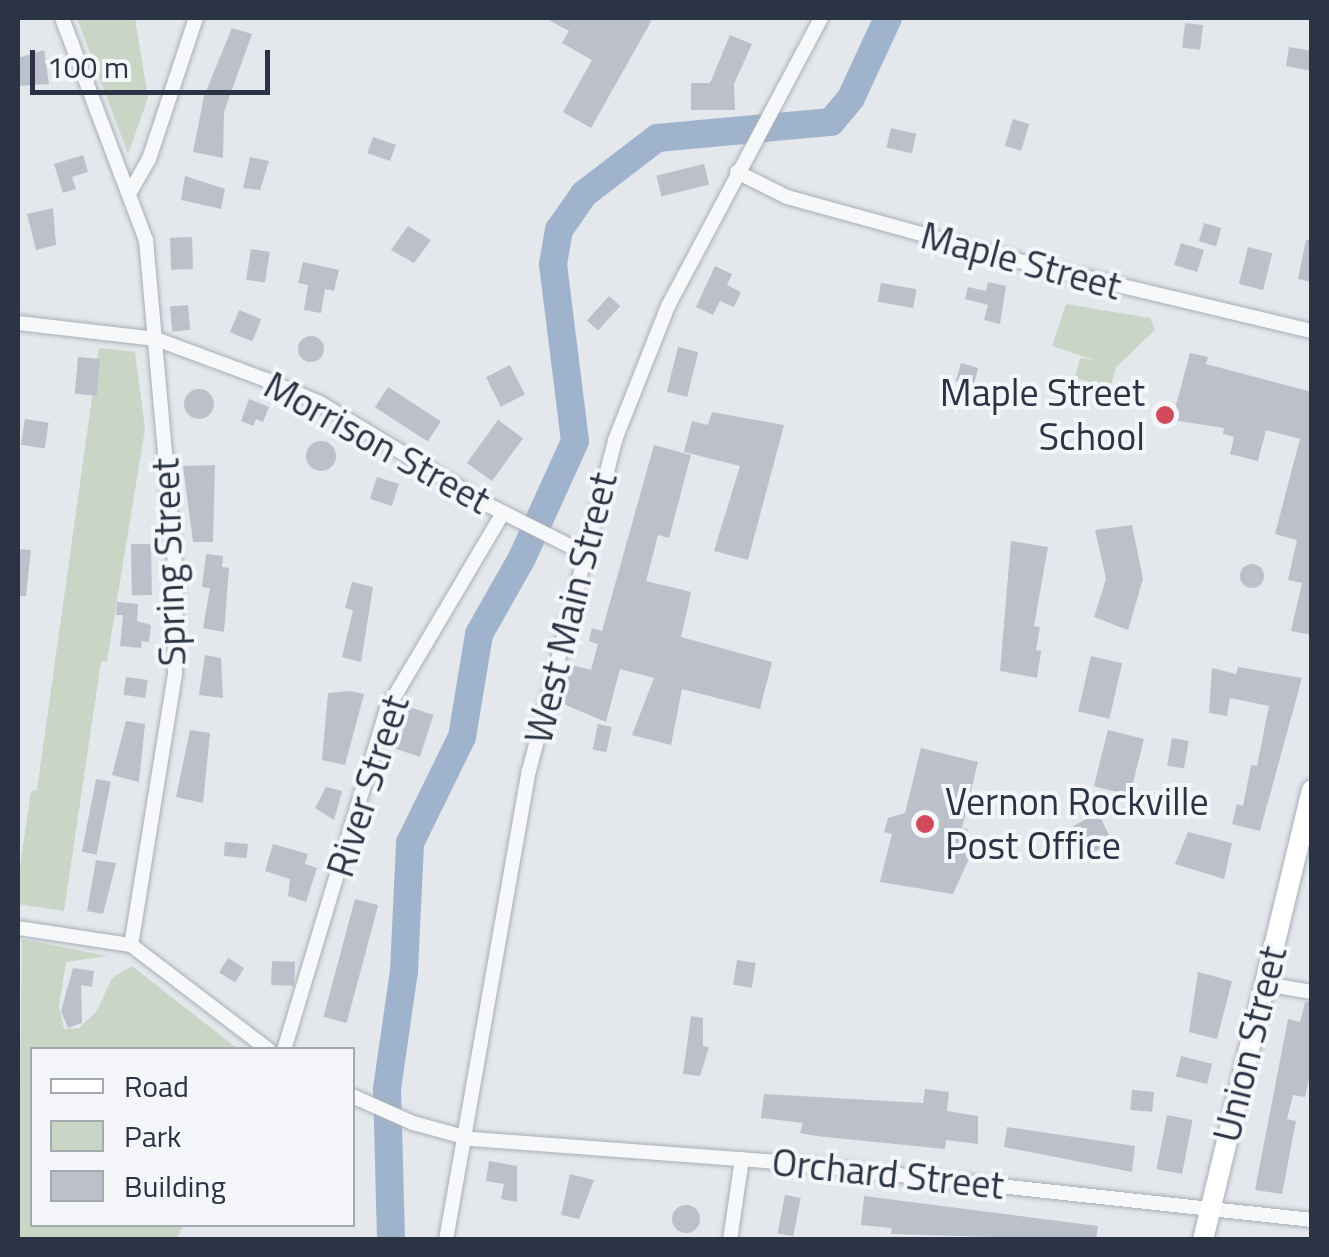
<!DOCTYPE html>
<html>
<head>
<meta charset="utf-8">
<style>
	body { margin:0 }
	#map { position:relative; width:1329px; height:1257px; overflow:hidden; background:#e4e7ec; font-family:"Titillium Web",sans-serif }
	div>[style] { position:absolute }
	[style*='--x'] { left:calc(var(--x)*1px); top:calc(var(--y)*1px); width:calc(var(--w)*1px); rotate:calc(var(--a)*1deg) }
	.green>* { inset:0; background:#c9d6c5 }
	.river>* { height:28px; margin:-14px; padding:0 14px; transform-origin:14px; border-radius:14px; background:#9fb4cc }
	.building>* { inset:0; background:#bbc0ca; transform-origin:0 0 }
	.round { border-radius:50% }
	.roads { filter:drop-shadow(0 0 2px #a9aeb7) drop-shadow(0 0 2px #a9aeb7) }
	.minor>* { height:14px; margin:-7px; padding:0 7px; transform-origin:7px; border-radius:7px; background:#f7f8fa }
	.secondary>* { height:20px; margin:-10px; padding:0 10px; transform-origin:10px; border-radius:10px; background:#fff }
	.dots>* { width:28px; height:28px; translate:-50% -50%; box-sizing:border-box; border:5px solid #f4f6f9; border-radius:50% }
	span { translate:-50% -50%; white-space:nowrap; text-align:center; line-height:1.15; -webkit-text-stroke:8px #f4f6f9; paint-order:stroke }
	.street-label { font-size:38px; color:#2b3445 }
	.poi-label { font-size:38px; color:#2b3445 }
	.right { translate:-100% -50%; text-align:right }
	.left { translate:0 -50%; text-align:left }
	.frame { position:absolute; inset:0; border:20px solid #2b3445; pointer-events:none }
	.legend { position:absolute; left:30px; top:1047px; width:325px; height:180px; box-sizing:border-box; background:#f4f6f9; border:2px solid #a4a8b1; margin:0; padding:12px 18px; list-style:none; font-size:30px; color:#2b3445 }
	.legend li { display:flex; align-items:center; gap:20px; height:50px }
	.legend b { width:50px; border:2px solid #a4a8b1 }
	.scale { position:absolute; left:30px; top:50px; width:240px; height:45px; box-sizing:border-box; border:5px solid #2b3445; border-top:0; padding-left:12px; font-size:30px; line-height:35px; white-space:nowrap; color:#2b3445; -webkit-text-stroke:8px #f4f6f9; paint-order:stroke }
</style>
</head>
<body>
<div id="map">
	<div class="green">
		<div style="clip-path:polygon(77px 18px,135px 18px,148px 98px,128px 154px)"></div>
		<div style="clip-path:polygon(1066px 304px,1150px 318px,1155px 330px,1116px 367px,1110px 388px,1075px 378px,1080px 358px,1094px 360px,1052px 346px)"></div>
		<div style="clip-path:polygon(99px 348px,135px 352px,145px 429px,107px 661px,101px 662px,64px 911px,18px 904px,18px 880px,31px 791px,37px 790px)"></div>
		<div style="clip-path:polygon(22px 939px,107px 956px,66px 962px,59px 1006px,64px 1029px,79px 1028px,97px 1011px,112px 978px,132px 966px,238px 1049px,32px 1050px,32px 1224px,183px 1225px,177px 1239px,18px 1239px)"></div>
	</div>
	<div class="river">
		<div style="--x:391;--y:1240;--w:151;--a:-91.5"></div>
		<div style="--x:387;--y:1089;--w:119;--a:-81.8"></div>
		<div style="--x:404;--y:971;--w:128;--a:-87.3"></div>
		<div style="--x:410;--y:843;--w:118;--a:-63.9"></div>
		<div style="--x:462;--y:737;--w:104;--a:-80.6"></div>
		<div style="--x:479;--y:634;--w:87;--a:-60.5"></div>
		<div style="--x:522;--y:558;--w:128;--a:-65.6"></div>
		<div style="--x:575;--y:441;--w:178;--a:-97.1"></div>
		<div style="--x:553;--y:264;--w:35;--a:-80"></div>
		<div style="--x:559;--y:230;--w:44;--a:-55.2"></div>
		<div style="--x:584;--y:194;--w:92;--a:-37.5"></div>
		<div style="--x:657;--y:138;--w:175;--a:-5.3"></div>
		<div style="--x:831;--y:122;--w:31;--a:-50"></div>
		<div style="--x:851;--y:98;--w:88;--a:-65.2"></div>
	</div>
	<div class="building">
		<div style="clip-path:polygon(545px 18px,653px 18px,591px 128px,563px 112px,592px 60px,562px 43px,569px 31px)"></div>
		<div style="left:1185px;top:23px;width:18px;height:25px;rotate:6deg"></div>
		<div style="clip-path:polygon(232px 28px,252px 34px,224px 112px,223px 158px,193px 152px,204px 96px)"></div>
		<div style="clip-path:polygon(730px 35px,752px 44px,734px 84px,735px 110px,691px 110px,691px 83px,710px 83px)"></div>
		<div style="clip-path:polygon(1289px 47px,1312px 51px,1312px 71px,1286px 66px)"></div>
		<div style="clip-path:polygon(44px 50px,49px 84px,18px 86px,18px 58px)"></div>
		<div style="left:1013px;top:119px;width:17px;height:28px;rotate:17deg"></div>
		<div style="left:891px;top:128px;width:26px;height:20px;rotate:13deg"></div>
		<div style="left:373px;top:137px;width:24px;height:17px;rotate:19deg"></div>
		<div style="clip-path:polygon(83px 155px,88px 172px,72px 177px,76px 189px,63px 193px,54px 164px)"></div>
		<div style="clip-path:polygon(250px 157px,269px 161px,260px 190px,243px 188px)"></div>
		<div style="left:704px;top:164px;width:21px;height:49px;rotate:76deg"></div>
		<div style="clip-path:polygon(185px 176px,225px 189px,221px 209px,181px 200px)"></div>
		<div style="clip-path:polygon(53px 208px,56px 245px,36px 250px,27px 214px)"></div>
		<div style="left:1204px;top:223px;width:18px;height:19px;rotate:16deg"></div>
		<div style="clip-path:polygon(408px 226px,431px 240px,414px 263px,391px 250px)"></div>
		<div style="left:192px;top:237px;width:32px;height:22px;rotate:88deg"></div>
		<div style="clip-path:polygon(1306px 240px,1312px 240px,1312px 282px,1298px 279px)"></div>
		<div style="left:1181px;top:243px;width:24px;height:23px;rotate:17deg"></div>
		<div style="left:1248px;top:247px;width:25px;height:38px;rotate:14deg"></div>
		<div style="left:251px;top:249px;width:19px;height:31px;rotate:9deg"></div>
		<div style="clip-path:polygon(303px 262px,339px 270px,334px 291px,325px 289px,321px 313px,304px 310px,308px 285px,298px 283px)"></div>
		<div style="clip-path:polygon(715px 266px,732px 274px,727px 285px,741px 292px,734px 307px,720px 301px,713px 315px,696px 307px)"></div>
		<div style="clip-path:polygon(988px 282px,1006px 286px,1000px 324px,984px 320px,988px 305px,965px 299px,968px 287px,986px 291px)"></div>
		<div style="left:881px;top:283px;width:36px;height:19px;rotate:10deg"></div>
		<div style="left:609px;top:296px;width:15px;height:33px;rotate:42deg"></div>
		<div style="left:188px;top:305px;width:25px;height:18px;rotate:85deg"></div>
		<div style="left:239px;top:310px;width:24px;height:24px;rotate:22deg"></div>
		<div class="round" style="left:298px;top:336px;width:26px;height:26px"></div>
		<div style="left:678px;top:347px;width:21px;height:46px;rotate:14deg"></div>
		<div style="clip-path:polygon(1190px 353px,1208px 357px,1206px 364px,1312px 392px,1312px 635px,1291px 631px,1302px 583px,1288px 580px,1297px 540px,1275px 534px,1300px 439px,1266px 430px,1258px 461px,1230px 454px,1234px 437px,1223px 434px,1224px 428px,1172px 420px)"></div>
		<div style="left:78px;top:357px;width:22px;height:37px;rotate:5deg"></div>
		<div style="left:961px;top:363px;width:18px;height:19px;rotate:16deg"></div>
		<div style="left:510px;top:365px;width:33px;height:27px;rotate:63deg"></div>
		<div style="left:388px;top:387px;width:63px;height:24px;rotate:33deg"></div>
		<div class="round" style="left:184px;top:389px;width:30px;height:30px"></div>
		<div style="clip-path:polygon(249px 399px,269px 407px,263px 422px,256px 419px,253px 426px,241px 421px)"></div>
		<div style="clip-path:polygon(712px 412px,784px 425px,748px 560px,714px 551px,740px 466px,684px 452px,692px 421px,708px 425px)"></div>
		<div style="left:25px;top:419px;width:24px;height:26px;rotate:9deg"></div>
		<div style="left:498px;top:420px;width:31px;height:53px;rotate:36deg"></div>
		<div class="round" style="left:306px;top:441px;width:30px;height:30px"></div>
		<div style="clip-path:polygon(654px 445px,691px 455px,669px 538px,658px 535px,646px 581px,691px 592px,681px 637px,772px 662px,760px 709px,682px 689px,671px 745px,632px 735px,654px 678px,620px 669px,606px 722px,561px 703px,571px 665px,591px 670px,598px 644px,589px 641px,592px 628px,602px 631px)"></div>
		<div style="clip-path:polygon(215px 465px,213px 542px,193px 542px,183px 466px)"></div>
		<div style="left:377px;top:477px;width:23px;height:23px;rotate:18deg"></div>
		<div style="clip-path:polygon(1132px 525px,1143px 579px,1128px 630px,1094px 617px,1106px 579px,1095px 530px)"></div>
		<div style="clip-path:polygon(1011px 541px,1048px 547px,1034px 626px,1040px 627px,1036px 650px,1041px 651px,1037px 678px,1000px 671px)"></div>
		<div style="left:151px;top:544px;width:51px;height:20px;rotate:89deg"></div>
		<div style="clip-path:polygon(18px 549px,31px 550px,26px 596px,18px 596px)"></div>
		<div style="clip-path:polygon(206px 554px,223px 556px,222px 567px,229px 568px,224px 632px,203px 628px,210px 588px,202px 587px)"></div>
		<div class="round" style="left:1240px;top:564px;width:24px;height:24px"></div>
		<div style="clip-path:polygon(352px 582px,373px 587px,361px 662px,342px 657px,353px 610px,345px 608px)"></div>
		<div style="clip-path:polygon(117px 602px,138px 604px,137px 621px,151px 625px,149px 642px,142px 641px,141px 648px,120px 646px,123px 615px,116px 615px)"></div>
		<div style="clip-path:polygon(205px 655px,221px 658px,223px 698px,199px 695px)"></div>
		<div style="left:1091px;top:656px;width:32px;height:57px;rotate:13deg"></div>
		<div style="clip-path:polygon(1238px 667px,1302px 678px,1260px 831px,1232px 824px,1237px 804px,1243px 806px,1251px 765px,1257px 766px,1269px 706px,1230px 698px,1227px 716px,1209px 713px,1212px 668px,1236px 674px)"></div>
		<div style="left:126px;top:677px;width:22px;height:18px;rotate:8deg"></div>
		<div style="clip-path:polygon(350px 691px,364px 694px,345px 765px,322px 760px,328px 693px)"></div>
		<div style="left:403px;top:705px;width:32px;height:44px;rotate:18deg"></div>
		<div style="clip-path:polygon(126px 721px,145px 724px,139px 782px,112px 775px)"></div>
		<div style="left:598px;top:724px;width:14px;height:26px;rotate:12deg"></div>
		<div style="clip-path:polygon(190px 730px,210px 733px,203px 803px,176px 797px)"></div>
		<div style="left:1108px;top:730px;width:37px;height:58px;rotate:14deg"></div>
		<div style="left:1172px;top:738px;width:17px;height:28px;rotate:10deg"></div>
		<div style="clip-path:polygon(921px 748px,978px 762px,962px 828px,968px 829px,963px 852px,971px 854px,953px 894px,880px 882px,892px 834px,884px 832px,888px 818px,905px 813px)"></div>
		<div style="left:96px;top:779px;width:15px;height:74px;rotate:11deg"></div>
		<div style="clip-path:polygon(326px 787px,342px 791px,334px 820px,315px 808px)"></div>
		<div style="left:1098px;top:813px;width:33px;height:28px;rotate:63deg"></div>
		<div style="clip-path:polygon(1188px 832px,1232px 843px,1224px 879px,1175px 864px)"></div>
		<div style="left:225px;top:842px;width:23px;height:14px;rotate:5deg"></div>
		<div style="clip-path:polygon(273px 844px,308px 854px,305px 864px,317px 868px,306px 902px,288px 896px,290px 879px,265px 871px)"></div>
		<div style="clip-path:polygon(96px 860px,116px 863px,103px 914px,87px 911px)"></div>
		<div style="left:355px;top:899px;width:24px;height:122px;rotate:15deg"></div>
		<div style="left:228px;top:958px;width:19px;height:17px;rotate:32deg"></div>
		<div style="left:737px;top:960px;width:19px;height:25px;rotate:9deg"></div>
		<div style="left:272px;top:961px;width:23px;height:24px;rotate:2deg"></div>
		<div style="clip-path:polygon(73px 968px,94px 971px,92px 987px,81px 985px,82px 1023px,68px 1028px,61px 1011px)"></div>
		<div style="clip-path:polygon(1198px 972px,1232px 981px,1217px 1039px,1189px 1032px)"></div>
		<div style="clip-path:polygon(1305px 1002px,1312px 1002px,1312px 1066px,1305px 1097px,1293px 1095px,1287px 1119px,1296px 1121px,1282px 1194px,1255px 1190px,1288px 1019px,1300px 1022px)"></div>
		<div style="clip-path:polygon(691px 1016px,703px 1018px,703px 1046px,709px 1047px,700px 1076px,683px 1074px)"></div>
		<div style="left:1181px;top:1056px;width:32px;height:21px;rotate:14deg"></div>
		<div style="clip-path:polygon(925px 1089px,949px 1092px,947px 1111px,978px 1116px,978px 1144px,946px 1140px,945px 1149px,816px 1136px,800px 1133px,803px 1123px,761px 1118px,764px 1094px,923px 1103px)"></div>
		<div style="left:1132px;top:1090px;width:22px;height:20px;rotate:5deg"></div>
		<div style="left:1167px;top:1115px;width:26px;height:55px;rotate:11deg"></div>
		<div style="clip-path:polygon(1007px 1127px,1135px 1146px,1132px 1172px,1004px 1147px)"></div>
		<div style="clip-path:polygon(489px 1161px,517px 1166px,517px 1202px,501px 1199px,504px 1184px,486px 1181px)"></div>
		<div style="clip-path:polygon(570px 1174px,594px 1180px,579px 1219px,561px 1215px)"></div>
		<div style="left:785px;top:1195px;width:16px;height:39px;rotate:11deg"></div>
		<div style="clip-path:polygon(864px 1196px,1098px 1226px,1096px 1240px,891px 1234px,892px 1228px,861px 1225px)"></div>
		<div class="round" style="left:672px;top:1205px;width:28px;height:28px"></div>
	</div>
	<div class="roads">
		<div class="minor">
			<div style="--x:62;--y:18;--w:237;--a:69.3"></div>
			<div style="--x:146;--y:240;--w:338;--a:84.9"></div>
			<div style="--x:176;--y:577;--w:97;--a:90.6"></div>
			<div style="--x:175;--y:674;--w:275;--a:99.2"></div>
			<div style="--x:737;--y:172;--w:56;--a:26.6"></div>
			<div style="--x:787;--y:197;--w:256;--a:15.4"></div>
			<div style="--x:1034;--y:265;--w:286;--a:13.4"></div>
			<div style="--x:130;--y:192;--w:38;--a:-60"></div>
			<div style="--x:149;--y:159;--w:149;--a:-71.6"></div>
			<div style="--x:18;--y:323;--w:139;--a:6.6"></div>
			<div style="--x:156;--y:339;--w:117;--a:20.4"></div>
			<div style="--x:266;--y:380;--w:59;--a:23.1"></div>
			<div style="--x:320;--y:403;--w:199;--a:31.2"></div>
			<div style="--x:490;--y:506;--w:105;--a:26.6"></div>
			<div style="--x:18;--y:928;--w:114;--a:8.6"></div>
			<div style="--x:131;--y:945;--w:173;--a:37.3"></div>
			<div style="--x:1265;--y:984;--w:48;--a:9.7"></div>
			<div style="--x:284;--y:1050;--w:356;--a:-73.2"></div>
			<div style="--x:387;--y:709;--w:228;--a:-59.4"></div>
			<div style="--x:352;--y:1096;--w:67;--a:23.9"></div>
			<div style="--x:413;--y:1123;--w:61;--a:15.2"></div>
			<div style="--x:472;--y:1139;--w:317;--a:4.3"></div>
			<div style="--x:788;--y:1163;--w:527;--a:6.21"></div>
			<div style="--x:446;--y:1240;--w:476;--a:-80"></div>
			<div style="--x:529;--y:771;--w:342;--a:-75.4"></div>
			<div style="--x:615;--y:440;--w:144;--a:-68.4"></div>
			<div style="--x:668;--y:306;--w:326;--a:-62"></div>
			<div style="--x:730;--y:1240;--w:82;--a:-81.6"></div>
		</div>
		<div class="secondary">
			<div style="--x:1203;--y:1240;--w:463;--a:-76.4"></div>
		</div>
	</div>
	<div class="dots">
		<div style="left:1165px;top:415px;background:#d1495b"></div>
		<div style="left:925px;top:824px;background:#d1495b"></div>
	</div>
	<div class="street-label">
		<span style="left:1021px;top:261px;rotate:15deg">Maple Street</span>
		<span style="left:377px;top:443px;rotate:29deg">Morrison Street</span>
		<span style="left:169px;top:562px;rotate:-92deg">Spring Street</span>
		<span style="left:571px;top:608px;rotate:-76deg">West Main Street</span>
		<span style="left:368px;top:786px;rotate:-72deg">River Street</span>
		<span style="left:1250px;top:1044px;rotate:-76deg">Union Street</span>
		<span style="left:888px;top:1174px;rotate:6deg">Orchard Street</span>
	</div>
	<div class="poi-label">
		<span class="right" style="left:1145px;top:415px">Maple Street<br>School</span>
		<span class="left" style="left:945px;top:824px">Vernon Rockville<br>Post Office</span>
	</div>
	<div class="frame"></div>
	<ul class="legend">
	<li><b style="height:12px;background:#fff"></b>Road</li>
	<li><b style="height:28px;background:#c9d6c5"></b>Park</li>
	<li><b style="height:28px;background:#bbc0ca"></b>Building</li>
	</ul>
	<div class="scale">100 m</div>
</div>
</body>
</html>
